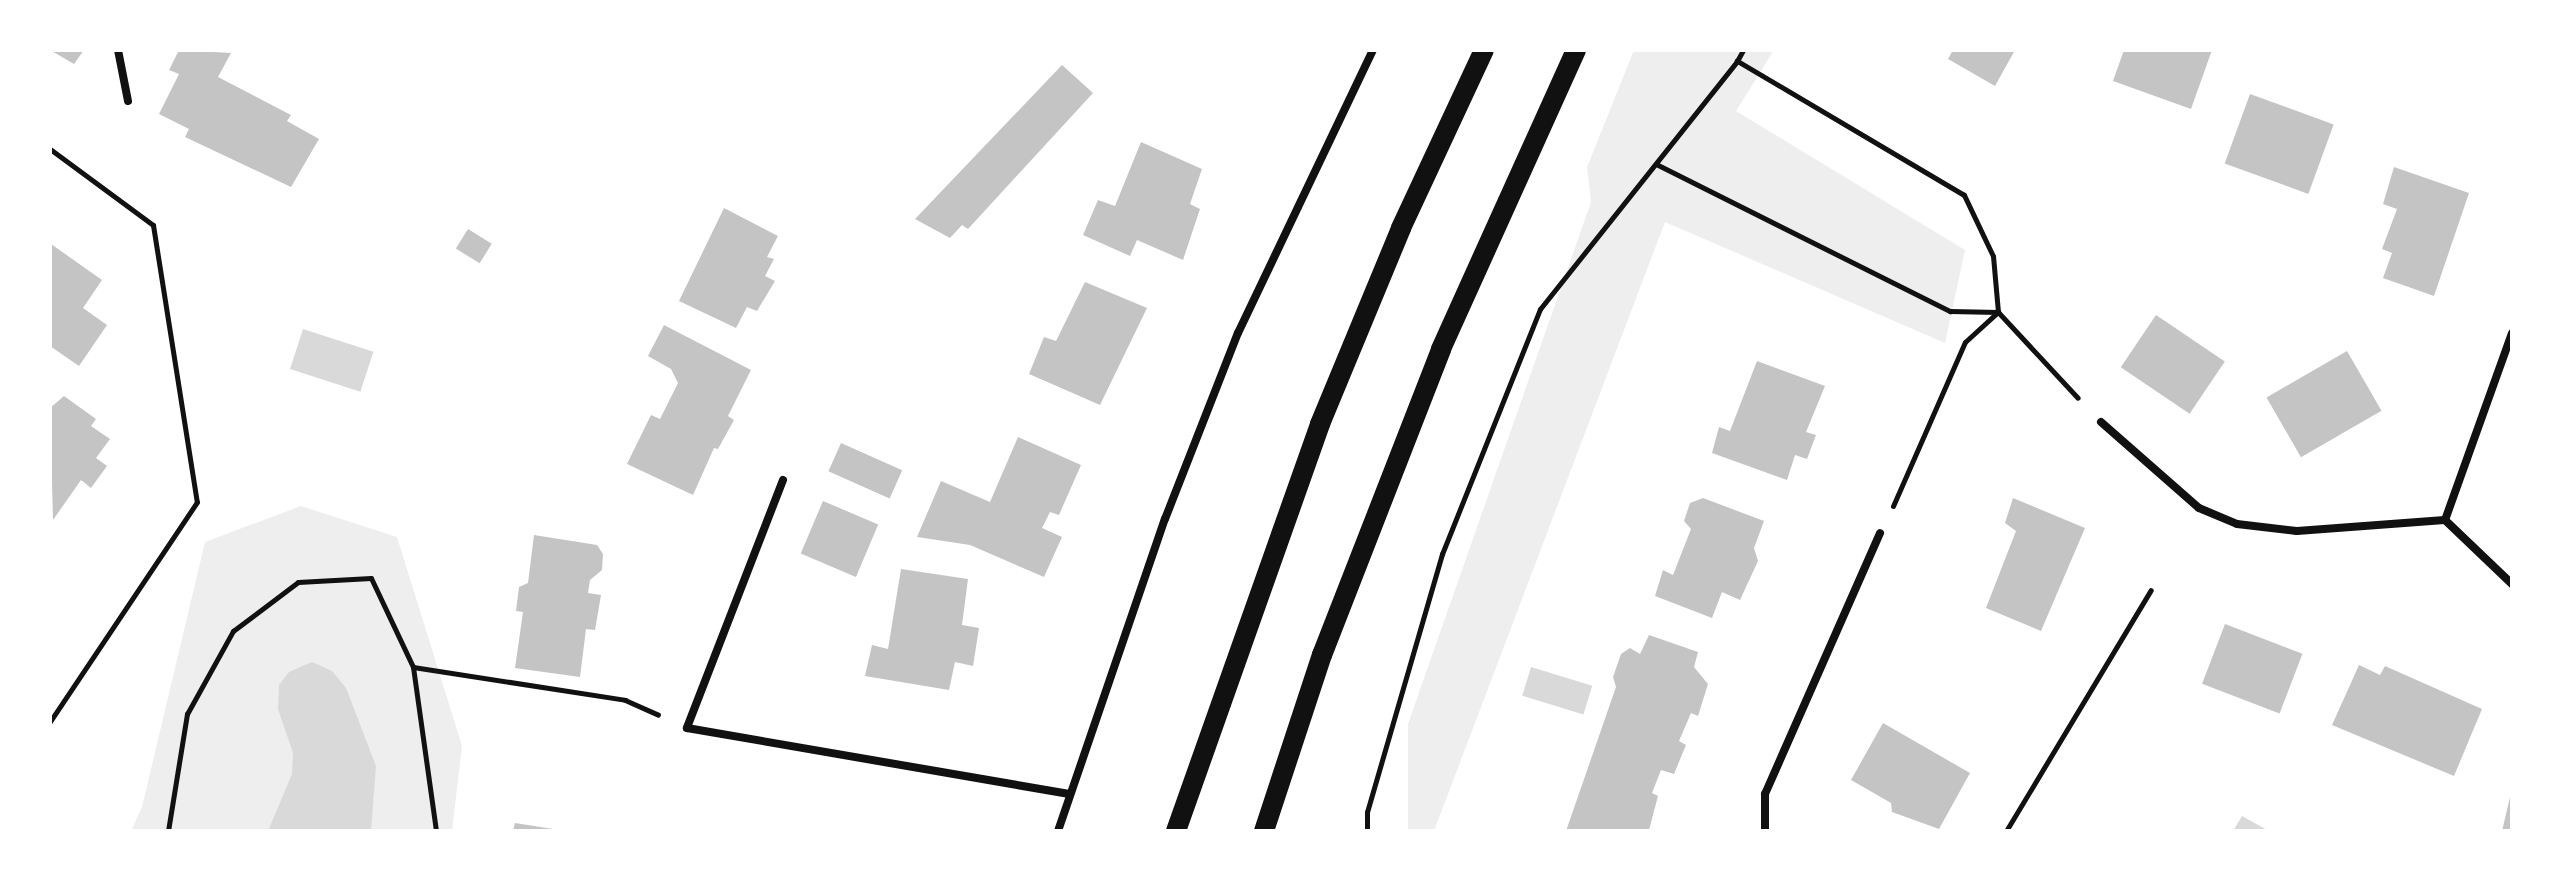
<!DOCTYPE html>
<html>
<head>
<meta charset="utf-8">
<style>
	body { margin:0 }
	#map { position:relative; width:2562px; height:881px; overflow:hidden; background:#fff; font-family:Barlow,sans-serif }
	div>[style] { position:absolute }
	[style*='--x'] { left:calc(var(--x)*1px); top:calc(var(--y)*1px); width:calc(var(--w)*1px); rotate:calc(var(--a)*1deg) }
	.green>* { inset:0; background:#eee }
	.water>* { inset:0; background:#d9d9d9; transform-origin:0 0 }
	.building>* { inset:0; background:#c4c4c4; transform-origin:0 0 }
	.path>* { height:5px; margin:-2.5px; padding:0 2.5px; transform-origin:2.5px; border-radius:2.5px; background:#111 }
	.minor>* { height:8px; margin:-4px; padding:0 4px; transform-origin:4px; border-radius:4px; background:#111 }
	.primary>* { height:20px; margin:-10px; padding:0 10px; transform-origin:10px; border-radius:10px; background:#111 }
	span { translate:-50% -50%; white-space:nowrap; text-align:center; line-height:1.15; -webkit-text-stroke:6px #fff; paint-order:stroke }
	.frame { position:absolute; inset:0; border:52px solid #fff; pointer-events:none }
</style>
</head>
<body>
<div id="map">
	<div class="green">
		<div style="clip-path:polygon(1634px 50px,1774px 50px,1736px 111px,1965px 250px,1945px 343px,1665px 222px,1434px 831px,1408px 831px,1408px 724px,1591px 202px,1587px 167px)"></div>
		<div style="clip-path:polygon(301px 506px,397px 537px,462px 746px,452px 831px,131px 831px,142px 807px,205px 542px)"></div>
	</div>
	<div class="water">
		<div style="left:303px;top:329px;width:74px;height:42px;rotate:18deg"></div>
		<div style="clip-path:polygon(312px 662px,332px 671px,346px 688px,376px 766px,371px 831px,268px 831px,292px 774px,293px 753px,278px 709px,279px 685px,289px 672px)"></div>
		<div style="left:1531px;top:667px;width:64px;height:30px;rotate:17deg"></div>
		<div style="clip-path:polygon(2242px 816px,2269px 831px,2233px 831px)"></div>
	</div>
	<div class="building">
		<div style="clip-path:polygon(50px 50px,84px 50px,74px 64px)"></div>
		<div style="clip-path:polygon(179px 50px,231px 53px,218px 77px,291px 115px,287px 121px,319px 139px,291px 187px,185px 137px,189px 129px,159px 114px,179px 74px,169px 70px)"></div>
		<div style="clip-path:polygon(1953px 50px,2015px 50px,1995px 86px,1948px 59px)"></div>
		<div style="clip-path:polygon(2124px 50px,2212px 50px,2191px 109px,2113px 81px)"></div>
		<div style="clip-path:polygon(1062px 65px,1093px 93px,968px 229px,962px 225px,950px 238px,915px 219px)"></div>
		<div style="left:2250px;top:94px;width:89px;height:74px;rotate:20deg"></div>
		<div style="clip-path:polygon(1141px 142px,1202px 169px,1190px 204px,1200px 209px,1183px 260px,1137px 240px,1130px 256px,1083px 235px,1098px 200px,1115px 206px)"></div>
		<div style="clip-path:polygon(2394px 167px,2469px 193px,2434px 296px,2383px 278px,2392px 253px,2382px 249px,2397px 209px,2383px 204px)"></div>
		<div style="clip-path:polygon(724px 208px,778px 236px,767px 257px,774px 259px,765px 276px,775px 281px,757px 311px,747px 307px,736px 328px,679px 301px)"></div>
		<div style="left:468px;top:229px;width:28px;height:23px;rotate:32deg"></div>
		<div style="clip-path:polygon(51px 244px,102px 280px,83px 308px,107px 325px,79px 366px,50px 346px)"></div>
		<div style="clip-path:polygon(1085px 282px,1147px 308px,1100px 405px,1029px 374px,1044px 337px,1056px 341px)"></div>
		<div style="left:2156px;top:315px;width:83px;height:63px;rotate:34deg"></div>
		<div style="clip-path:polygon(664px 325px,751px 370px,728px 416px,734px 420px,718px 449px,714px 448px,693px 495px,627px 464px,651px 415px,660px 419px,678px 383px,671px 369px,648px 356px)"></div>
		<div style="left:2347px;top:351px;width:69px;height:93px;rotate:60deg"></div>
		<div style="clip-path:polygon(1757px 361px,1825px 386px,1806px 432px,1816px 435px,1807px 459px,1795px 455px,1787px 480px,1712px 453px,1719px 427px,1730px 431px)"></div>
		<div style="clip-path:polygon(64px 396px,96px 419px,91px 426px,110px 439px,96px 458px,107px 466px,91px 488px,81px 480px,53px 520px,50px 408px)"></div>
		<div style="clip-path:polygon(1018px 437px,1081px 465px,1059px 515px,1050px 512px,1042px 528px,1062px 537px,1044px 577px,970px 545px,917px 537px,941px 481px,990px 502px)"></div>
		<div style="left:841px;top:443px;width:67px;height:31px;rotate:24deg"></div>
		<div style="clip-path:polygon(1703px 498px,1764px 521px,1754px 548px,1758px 561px,1740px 600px,1722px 592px,1712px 618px,1655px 596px,1663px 570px,1673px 575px,1691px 529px,1684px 521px,1690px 503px)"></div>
		<div style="clip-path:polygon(2013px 498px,2085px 528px,2041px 631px,1986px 608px,2016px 531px,2005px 523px)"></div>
		<div style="left:823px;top:501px;width:60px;height:57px;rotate:23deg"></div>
		<div style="clip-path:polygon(534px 535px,597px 545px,603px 554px,602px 570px,590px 580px,588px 593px,601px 595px,595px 630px,586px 629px,580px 677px,515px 668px,523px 612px,516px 611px,519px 587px,528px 583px)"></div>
		<div style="clip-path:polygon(901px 569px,968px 579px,962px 625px,979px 628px,973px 666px,955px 662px,949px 690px,865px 676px,872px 645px,888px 649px)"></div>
		<div style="left:2225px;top:624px;width:83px;height:64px;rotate:21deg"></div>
		<div style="clip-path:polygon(1649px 635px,1698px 652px,1694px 667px,1708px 684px,1698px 716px,1691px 713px,1679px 741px,1686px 745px,1674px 774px,1661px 770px,1652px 793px,1658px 796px,1649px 830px,1566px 831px,1616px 687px,1613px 677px,1621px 654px,1630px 648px,1640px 654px)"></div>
		<div style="clip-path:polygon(2359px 665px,2380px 675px,2385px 666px,2482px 709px,2454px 776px,2332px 725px)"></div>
		<div style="clip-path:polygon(1883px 723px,1970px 773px,1939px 829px,1892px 812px,1891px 803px,1851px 780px)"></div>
		<div style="clip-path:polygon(2511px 793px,2512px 831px,2502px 831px)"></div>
		<div style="clip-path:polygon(515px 823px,553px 829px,553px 831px,513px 831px)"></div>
	</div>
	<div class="path">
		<div style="--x:50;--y:149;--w:128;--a:36.4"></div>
		<div style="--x:153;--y:225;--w:280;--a:81"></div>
		<div style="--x:197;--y:502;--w:265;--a:123.8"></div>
		<div style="--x:1656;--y:164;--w:329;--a:26.6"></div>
		<div style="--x:1950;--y:311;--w:48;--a:1.2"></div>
		<div style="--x:1998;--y:312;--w:56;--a:-95.1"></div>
		<div style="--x:1993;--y:256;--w:68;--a:-115.4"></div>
		<div style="--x:1964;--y:195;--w:264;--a:-149.4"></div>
		<div style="--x:1737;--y:61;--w:13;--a:-61"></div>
		<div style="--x:1893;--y:506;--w:179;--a:-66.3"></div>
		<div style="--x:1965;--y:342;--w:45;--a:-42.3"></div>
		<div style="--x:1998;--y:312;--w:117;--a:47.1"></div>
		<div style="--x:413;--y:667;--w:215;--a:8.8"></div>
		<div style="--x:625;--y:700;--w:36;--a:24"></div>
		<div style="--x:168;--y:831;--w:119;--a:-80.8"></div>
		<div style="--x:187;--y:714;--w:95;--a:-61"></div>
		<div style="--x:233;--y:631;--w:81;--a:-37"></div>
		<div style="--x:298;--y:582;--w:73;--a:-3.1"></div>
		<div style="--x:371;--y:578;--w:98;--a:64.7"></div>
		<div style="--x:413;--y:667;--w:166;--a:82"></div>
		<div style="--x:1367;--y:831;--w:19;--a:-90"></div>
		<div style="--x:1367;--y:812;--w:269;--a:-73.8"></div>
		<div style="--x:1442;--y:554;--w:264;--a:-68.2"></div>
		<div style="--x:1540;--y:309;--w:317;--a:-51.5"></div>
		<div style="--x:2006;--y:831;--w:281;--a:-59"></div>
	</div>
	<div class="minor">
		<div style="--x:118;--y:50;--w:52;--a:78.9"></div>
		<div style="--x:2512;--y:333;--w:199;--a:109.7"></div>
		<div style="--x:2445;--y:520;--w:93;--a:43.7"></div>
		<div style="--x:2101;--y:422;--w:130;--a:41.3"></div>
		<div style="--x:2199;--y:508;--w:41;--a:22.8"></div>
		<div style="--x:2237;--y:524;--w:60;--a:6.7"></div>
		<div style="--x:2297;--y:531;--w:148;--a:-4.3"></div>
		<div style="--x:783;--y:480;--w:266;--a:111.2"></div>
		<div style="--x:687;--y:728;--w:388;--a:9.8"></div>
		<div style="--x:1058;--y:831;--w:330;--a:-71.1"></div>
		<div style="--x:1165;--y:519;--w:200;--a:-68.6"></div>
		<div style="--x:1238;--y:333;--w:314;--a:-64.5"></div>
		<div style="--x:1765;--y:831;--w:37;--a:-90"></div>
		<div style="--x:1765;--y:794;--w:285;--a:-66.2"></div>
	</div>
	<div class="primary">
		<div style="--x:1176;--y:831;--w:432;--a:-70.5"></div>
		<div style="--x:1320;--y:424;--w:212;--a:-67.5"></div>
		<div style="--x:1401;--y:228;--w:196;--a:-65"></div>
		<div style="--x:1264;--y:831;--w:185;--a:-71.8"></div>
		<div style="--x:1322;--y:655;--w:328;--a:-68.7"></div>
		<div style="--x:1441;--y:349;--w:328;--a:-65.7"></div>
	</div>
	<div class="frame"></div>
</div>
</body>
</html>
